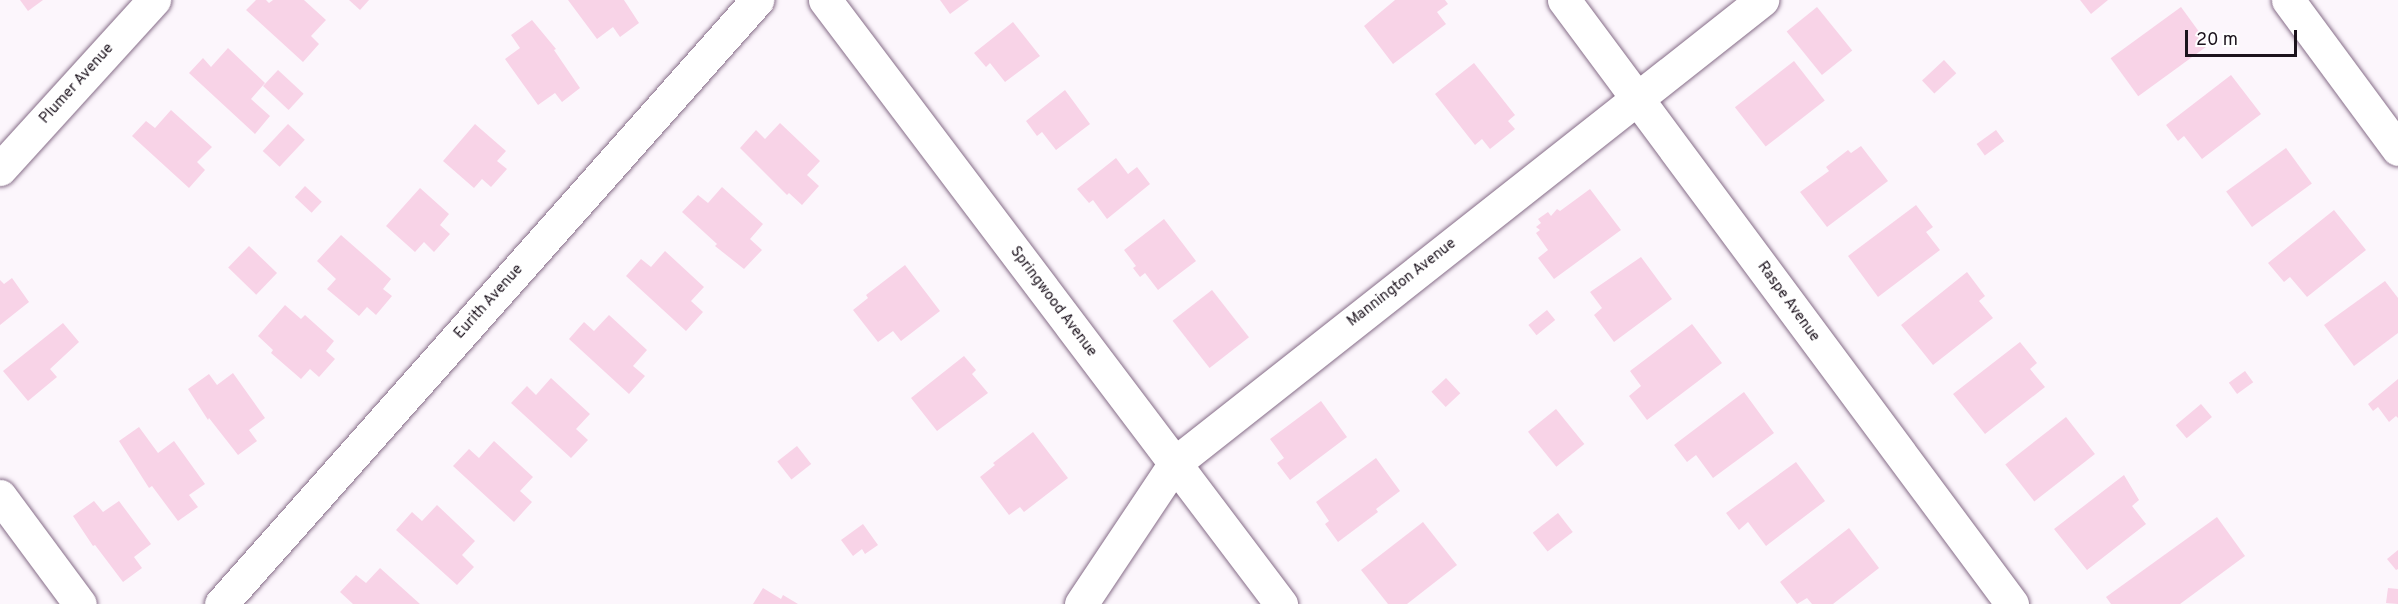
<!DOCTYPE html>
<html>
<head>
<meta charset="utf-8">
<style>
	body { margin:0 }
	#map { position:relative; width:2398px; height:604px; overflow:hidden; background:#fcf6fc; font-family:Overpass,sans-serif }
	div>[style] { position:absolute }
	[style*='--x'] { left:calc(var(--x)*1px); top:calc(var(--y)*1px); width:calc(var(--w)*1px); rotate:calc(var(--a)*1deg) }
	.building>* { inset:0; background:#f8d3e7; transform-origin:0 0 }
	.roads { filter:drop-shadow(0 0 2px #866d88) drop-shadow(0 0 2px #866d88) }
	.minor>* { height:33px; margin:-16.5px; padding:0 16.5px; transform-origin:16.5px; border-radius:16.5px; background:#fff }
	span { translate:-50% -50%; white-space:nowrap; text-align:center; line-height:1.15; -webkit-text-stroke:5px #fff; paint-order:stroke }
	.street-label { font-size:15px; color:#1c131d }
	.scale { position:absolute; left:2185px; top:30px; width:112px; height:27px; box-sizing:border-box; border:3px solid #1c131d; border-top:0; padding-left:8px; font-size:18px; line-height:21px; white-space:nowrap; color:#1c131d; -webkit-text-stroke:4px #fff; paint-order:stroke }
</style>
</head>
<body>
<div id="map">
	<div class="building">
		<div style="clip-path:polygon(20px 0,43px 0,28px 11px)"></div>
		<div style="clip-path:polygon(256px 0,266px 0,269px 3px,273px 0,304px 0,326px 20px,311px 36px,319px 44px,303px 62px,246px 10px)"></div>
		<div style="clip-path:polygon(349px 0,369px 0,360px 10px)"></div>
		<div style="clip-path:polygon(568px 0,624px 0,639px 23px,620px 37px,613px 27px,597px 39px)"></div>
		<div style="clip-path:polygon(940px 0,969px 0,950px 14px)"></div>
		<div style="clip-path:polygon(1395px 0,1445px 0,1448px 4px,1437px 12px,1446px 24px,1393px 64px,1364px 26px)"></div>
		<div style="clip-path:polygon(2080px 0,2108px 0,2091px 14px)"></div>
		<div style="left:1817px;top:7px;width:56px;height:39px;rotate:51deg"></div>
		<div style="left:2181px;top:7px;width:47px;height:87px;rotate:54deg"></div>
		<div style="clip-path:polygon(532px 20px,556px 49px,554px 50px,580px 88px,562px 102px,555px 93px,538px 105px,505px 59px,520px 48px,511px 35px)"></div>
		<div style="clip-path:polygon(1013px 22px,1040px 56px,1005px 82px,990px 63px,986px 67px,974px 53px)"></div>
		<div style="clip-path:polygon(228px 48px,265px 83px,251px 99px,270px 116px,255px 134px,189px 73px,203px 58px,211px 67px)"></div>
		<div style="left:1944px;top:60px;width:18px;height:30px;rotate:47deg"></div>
		<div style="left:1794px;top:61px;width:50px;height:75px;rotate:52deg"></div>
		<div style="clip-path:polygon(1474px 63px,1515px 115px,1508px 121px,1515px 129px,1490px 149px,1482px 139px,1475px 145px,1435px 94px)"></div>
		<div style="left:278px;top:70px;width:35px;height:22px;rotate:43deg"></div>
		<div style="clip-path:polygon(2231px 75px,2261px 114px,2202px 159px,2184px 136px,2178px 141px,2166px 125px)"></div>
		<div style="clip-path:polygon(1065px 90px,1090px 124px,1056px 150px,1042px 132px,1037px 136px,1026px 121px)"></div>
		<div style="clip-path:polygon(171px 110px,212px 147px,197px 162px,205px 170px,189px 188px,132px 136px,146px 121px,155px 128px)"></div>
		<div style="clip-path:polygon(780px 123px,820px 161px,807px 175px,819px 186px,802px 205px,789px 193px,787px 195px,740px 148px,756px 130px,765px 139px)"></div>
		<div style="left:288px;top:124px;width:23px;height:37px;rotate:43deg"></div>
		<div style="clip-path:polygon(475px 124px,506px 151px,497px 161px,507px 169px,491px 187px,482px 179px,474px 188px,443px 161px)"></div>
		<div style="left:1996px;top:130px;width:14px;height:24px;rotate:54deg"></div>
		<div style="clip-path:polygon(1861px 146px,1888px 181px,1827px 227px,1800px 192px,1829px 171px,1826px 167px,1848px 150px,1851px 153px)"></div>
		<div style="left:2286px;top:148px;width:44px;height:74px;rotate:54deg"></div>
		<div style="clip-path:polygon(1116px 158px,1128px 174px,1137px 167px,1150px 184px,1107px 219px,1093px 200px,1089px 203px,1077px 189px)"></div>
		<div style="left:305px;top:186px;width:23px;height:15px;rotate:43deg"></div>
		<div style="clip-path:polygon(722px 187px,763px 224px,750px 239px,762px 250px,744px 269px,715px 246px,717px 244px,682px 212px,698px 195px,708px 203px)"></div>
		<div style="clip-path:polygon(420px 188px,449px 214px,440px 225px,450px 234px,434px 252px,424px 242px,415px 252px,386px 226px)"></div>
		<div style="clip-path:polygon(1590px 189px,1621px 230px,1554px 279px,1538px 258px,1548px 250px,1536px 233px,1540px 230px,1536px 227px,1541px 223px,1538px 219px,1548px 212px,1551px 216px,1557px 209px,1560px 211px)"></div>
		<div style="clip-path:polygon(1916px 205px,1933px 227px,1926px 232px,1940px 250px,1878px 297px,1848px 256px)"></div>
		<div style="clip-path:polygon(2334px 210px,2366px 250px,2307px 297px,2290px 277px,2284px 282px,2268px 263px)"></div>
		<div style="clip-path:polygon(1164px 219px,1196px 261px,1158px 290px,1145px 273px,1140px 277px,1133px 268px,1136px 266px,1124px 250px)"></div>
		<div style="clip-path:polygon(341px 235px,391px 279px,383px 289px,392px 296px,376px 315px,367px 307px,359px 316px,327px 289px,336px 279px,317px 261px)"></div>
		<div style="left:249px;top:246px;width:39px;height:30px;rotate:44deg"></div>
		<div style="clip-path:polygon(665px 251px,704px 287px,691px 301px,703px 312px,686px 331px,626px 276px,641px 259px,651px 267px)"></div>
		<div style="clip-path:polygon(1641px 257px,1672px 299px,1614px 342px,1594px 315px,1602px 308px,1590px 292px)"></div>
		<div style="clip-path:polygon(905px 265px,940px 311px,901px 341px,893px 331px,878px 342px,853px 310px,868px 298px,866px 295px)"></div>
		<div style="clip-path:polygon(1967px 272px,1985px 296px,1979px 301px,1993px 318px,1933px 365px,1901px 325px)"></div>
		<div style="clip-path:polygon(12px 278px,29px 302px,0 325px,0 280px,4px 284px)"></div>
		<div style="clip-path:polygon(2385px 281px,2398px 298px,2398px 333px,2354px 366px,2324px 325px)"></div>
		<div style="left:1212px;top:290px;width:60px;height:50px;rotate:52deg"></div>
		<div style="clip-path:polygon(285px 305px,301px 319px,305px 315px,334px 341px,326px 351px,335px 359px,319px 377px,310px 369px,301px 379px,271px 353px,273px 350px,258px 336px)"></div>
		<div style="left:1547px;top:310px;width:13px;height:24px;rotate:51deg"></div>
		<div style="clip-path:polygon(609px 315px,647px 350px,633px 366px,645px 376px,629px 394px,569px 339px,584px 322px,594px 331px)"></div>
		<div style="clip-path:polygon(63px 323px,79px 342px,50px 369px,57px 377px,28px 401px,3px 371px)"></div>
		<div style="clip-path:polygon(1692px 324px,1722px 363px,1647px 420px,1629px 396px,1641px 386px,1630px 371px)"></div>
		<div style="clip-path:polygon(2020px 342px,2037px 363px,2030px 369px,2045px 387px,1985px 434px,1953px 394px)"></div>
		<div style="clip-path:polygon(964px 356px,976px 370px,972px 374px,988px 393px,937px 431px,911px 398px)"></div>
		<div style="left:2245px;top:371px;width:14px;height:20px;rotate:54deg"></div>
		<div style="clip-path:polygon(233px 373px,265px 418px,249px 430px,257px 441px,238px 455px,209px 418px,208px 420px,188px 389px,209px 374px,217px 385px)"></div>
		<div style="clip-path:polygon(551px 378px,590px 414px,576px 429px,588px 440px,571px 458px,511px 403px,527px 386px,536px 395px)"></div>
		<div style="left:1446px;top:378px;width:21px;height:20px;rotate:47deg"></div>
		<div style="clip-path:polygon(2398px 379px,2398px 418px,2396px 416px,2389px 422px,2378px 407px,2373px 411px,2368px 404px)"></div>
		<div style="clip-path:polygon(1744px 392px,1774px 433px,1713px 478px,1696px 455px,1687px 462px,1674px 445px)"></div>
		<div style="clip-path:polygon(1321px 401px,1347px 437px,1290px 480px,1277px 463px,1284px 458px,1270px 439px)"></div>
		<div style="left:2201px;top:404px;width:17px;height:33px;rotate:50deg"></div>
		<div style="left:1556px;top:409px;width:45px;height:36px;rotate:51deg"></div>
		<div style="left:2066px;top:417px;width:47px;height:77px;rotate:52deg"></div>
		<div style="clip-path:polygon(139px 427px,158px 453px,174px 441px,205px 484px,189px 495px,198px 507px,178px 521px,152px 486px,149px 488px,119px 441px)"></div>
		<div style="clip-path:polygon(1033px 432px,1068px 478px,1024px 512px,1020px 507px,1009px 515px,980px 477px,995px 465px,993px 463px)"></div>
		<div style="clip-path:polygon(494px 441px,533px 477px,520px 491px,532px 502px,514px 522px,453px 466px,469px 449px,479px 458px)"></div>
		<div style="left:797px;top:446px;width:23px;height:25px;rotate:52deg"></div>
		<div style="clip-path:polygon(1376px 458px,1400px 491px,1376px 509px,1378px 512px,1338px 542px,1325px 524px,1329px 521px,1316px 502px)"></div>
		<div style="clip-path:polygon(1796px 462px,1825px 501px,1766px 546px,1748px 522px,1739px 530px,1726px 513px)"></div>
		<div style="clip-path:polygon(2124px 475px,2139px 500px,2132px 506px,2146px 524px,2087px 570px,2054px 529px)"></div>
		<div style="clip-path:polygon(94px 501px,103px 512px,119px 501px,151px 544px,134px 557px,142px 568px,123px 582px,95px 545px,93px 546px,73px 516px)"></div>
		<div style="clip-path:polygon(437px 505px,475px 541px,462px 555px,474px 567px,457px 585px,396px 530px,412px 512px,422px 521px)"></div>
		<div style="left:1558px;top:513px;width:24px;height:32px;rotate:52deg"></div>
		<div style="clip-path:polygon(2217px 517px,2245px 556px,2180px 604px,2111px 604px,2106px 597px)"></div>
		<div style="clip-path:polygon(1423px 522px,1457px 565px,1407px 604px,1388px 604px,1361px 570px)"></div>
		<div style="clip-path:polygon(863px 524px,878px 545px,865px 554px,862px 549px,853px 556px,841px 540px)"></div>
		<div style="clip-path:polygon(1849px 528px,1879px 568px,1833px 604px,1812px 604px,1807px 598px,1797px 604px,1780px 582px)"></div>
		<div style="clip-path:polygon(2398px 550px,2398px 569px,2396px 570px,2387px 559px)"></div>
		<div style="clip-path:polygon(380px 568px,420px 604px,353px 604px,340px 592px,356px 575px,366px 583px)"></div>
		<div style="clip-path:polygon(763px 588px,781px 599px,783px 595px,798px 604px,753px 604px)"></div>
		<div style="clip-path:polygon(2388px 588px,2398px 589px,2398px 604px,2386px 603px)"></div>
	</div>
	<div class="roads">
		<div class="minor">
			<div style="--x:825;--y:0;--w:757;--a:52.95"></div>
			<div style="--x:1564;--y:0;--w:752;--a:53.43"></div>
			<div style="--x:2288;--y:0;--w:185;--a:53.6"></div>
			<div style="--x:0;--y:169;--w:229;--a:-47.7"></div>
			<div style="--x:0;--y:496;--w:134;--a:53.5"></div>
			<div style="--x:221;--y:604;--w:808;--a:-48.41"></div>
			<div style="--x:1081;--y:604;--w:169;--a:-56.3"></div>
			<div style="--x:1175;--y:463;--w:748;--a:-38.26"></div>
		</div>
	</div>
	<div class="street-label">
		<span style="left:77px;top:84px;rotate:-48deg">Plumer Avenue</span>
		<span style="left:1402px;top:283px;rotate:-38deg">Mannington Avenue</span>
		<span style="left:489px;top:302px;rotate:-48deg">Eurith Avenue</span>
		<span style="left:1053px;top:302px;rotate:53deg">Springwood Avenue</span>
		<span style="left:1788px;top:302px;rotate:54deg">Raspe Avenue</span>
	</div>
	<div class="scale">20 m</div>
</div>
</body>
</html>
